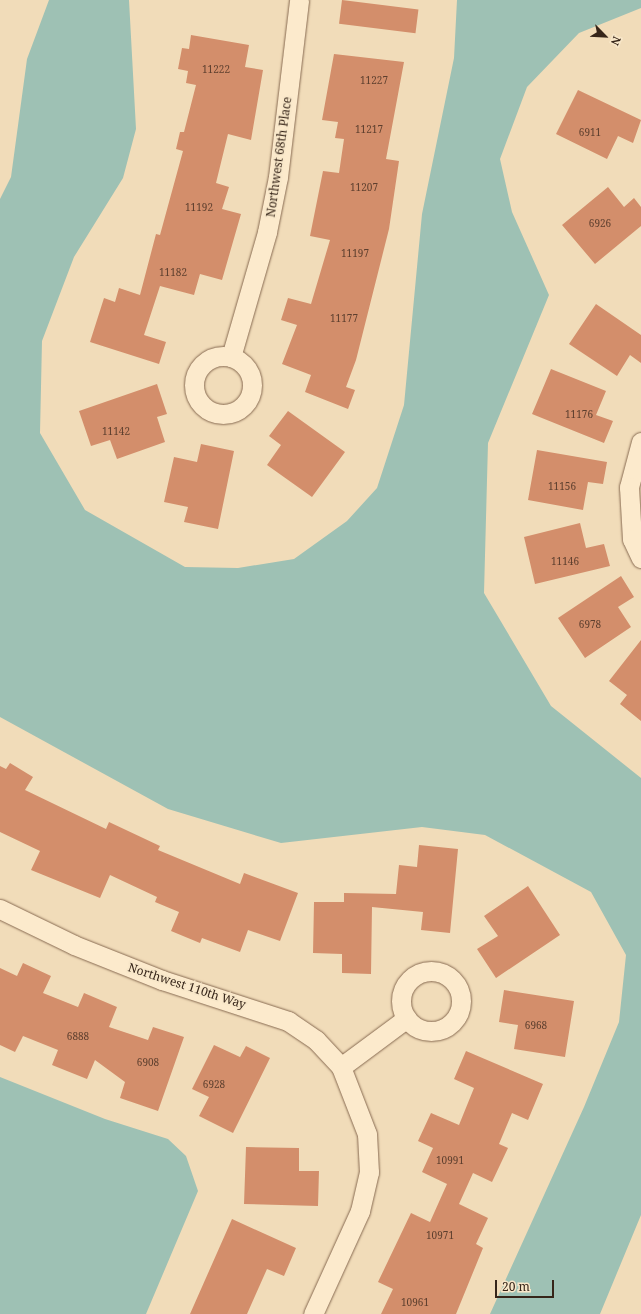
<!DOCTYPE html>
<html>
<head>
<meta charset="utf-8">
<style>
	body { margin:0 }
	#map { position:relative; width:641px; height:1314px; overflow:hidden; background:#f1dcb9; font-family:"Noto Serif",serif }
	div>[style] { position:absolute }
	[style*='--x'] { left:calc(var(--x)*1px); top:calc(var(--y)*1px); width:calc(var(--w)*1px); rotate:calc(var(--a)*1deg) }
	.water>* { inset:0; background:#9ec1b4 }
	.building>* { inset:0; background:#d38e6b; transform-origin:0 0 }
	.roads { filter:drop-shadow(0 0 1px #886b52) drop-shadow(0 0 1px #886b52) }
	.street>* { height:19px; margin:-9.5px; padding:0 9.5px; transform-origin:9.5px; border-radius:9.5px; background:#fceacc }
	.street>.ring { margin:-9.5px; padding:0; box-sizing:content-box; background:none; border:19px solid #fceacc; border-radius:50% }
	span { translate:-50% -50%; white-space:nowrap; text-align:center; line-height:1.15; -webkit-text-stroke:3.5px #f8e7c9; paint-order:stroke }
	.number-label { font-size:10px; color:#5d3f2e }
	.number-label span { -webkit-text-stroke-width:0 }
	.street-label { font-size:12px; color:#362519 }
	.north { position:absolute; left:585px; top:16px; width:40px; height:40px; -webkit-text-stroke:3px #f8e7c9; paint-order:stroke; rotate:114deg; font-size:11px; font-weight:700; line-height:16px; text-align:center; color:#362519 }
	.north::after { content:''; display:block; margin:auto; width:14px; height:18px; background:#362519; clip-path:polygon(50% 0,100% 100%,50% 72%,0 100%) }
	.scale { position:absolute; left:495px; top:1280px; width:59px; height:18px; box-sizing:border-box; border:2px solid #362519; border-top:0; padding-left:5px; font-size:12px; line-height:14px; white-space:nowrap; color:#362519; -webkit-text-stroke:3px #f8e7c9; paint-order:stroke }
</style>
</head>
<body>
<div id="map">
	<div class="water">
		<div style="clip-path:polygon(49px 0,129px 0,136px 129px,123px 178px,74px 257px,42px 341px,40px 433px,85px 510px,185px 567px,238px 568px,294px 559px,347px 521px,377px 488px,404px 405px,422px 214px,454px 58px,457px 0,641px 0,641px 8px,579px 33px,527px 87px,500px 159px,512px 212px,549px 295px,488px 443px,484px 593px,551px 706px,641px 778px,641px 1215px,600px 1314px,490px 1314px,584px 1107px,619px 1022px,626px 955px,591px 892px,485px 835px,422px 827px,281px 843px,168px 809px,0 717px,0 199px,11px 177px,27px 59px)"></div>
		<div style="clip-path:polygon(0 1077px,105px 1119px,168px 1139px,186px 1156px,198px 1191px,146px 1314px,0 1314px)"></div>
	</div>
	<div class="building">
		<div style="left:342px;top:0;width:77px;height:24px;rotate:7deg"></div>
		<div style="clip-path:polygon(191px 35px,249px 45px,245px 67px,263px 70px,251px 140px,228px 134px,216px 183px,229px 187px,222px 209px,241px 214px,222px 280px,200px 274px,194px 295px,160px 286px,144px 335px,166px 342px,159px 364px,90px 342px,104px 298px,115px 302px,119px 288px,140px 295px,156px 234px,160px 235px,183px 151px,176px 149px,180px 132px,184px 132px,196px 85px,186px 83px,188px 71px,178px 69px,182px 48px,189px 49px)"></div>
		<div style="clip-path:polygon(334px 54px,404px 62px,386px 159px,399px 161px,389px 229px,356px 360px,346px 387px,355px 390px,348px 409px,305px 392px,311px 375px,282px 364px,297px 325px,281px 320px,288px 298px,311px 304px,330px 240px,310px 236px,323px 171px,339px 173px,344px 139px,335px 138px,338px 122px,322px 120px)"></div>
		<div style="clip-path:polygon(578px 90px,641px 120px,633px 143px,618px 136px,607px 159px,556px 134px)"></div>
		<div style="clip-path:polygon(608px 187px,624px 207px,634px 198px,641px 207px,641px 226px,595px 264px,562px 225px)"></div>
		<div style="clip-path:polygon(596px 304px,641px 335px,641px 363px,630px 355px,617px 376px,569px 344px)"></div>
		<div style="clip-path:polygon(551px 369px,606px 391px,596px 415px,613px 421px,604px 443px,532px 414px)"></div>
		<div style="clip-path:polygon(157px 384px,167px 414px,157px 417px,165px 442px,117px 459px,110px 440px,91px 446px,79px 411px)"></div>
		<div style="clip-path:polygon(288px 411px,345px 452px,312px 497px,267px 465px,281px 445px,269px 436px)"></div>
		<div style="clip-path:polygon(201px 444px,234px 451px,218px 529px,184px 522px,188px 507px,164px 502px,174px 457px,197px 462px)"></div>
		<div style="clip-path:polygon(537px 450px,607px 462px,603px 484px,588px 482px,583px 510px,528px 500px)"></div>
		<div style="clip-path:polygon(580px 523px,586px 548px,604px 544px,610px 566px,535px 584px,524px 537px)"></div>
		<div style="clip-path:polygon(621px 576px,634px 597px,618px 607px,631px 627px,585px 658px,558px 618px)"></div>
		<div style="clip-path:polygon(641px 640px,641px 721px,620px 704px,627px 695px,609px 681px)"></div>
		<div style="clip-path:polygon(10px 763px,33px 777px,25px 790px,106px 829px,109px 822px,160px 846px,158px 850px,240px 884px,244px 873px,298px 893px,280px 941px,248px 930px,240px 952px,202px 938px,200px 943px,171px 931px,179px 912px,155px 902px,157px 897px,110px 875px,100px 898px,31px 870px,40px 851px,0 832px,0 766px,6px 769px)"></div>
		<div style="clip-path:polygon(419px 845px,458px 849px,450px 933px,421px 930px,423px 912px,372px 907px,371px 974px,342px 973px,342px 954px,313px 953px,314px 902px,344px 902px,344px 893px,396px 894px,399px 865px,417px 867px)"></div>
		<div style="clip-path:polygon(528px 886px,560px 935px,496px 978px,477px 949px,498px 936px,484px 916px)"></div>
		<div style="clip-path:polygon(23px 963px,51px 976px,43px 993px,78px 1007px,84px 993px,117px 1007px,109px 1027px,148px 1040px,153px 1027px,184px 1037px,158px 1111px,120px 1098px,125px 1082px,95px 1060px,87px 1079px,52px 1065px,58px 1050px,23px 1036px,15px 1052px,0 1045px,0 968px,17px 976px)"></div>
		<div style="clip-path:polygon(504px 990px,574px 1001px,565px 1057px,514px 1049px,518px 1025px,499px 1022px)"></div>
		<div style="clip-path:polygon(214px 1045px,240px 1057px,246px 1046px,270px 1058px,233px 1133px,199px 1116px,209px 1097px,192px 1089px)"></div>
		<div style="clip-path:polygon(466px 1051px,543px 1084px,528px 1120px,512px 1113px,499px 1144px,508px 1148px,492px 1182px,473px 1173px,459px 1204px,488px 1218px,476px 1244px,483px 1248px,456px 1314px,381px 1314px,393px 1289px,378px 1282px,411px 1213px,430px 1222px,447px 1184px,422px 1172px,433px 1148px,418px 1141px,431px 1113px,459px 1125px,474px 1088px,454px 1079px)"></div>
		<div style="clip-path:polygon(246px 1147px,299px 1148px,299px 1171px,319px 1171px,318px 1206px,244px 1204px)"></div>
		<div style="clip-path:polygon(232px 1219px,296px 1248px,284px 1276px,267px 1269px,247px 1314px,190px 1314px)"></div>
	</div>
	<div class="roads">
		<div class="street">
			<div class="ring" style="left:194px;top:356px;width:39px;height:39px"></div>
			<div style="--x:231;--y:357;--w:130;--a:-73.9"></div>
			<div style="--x:267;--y:232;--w:56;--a:-78.7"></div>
			<div style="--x:278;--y:177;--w:178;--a:-83.2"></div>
			<div style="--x:641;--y:442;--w:47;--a:104.9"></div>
			<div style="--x:629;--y:487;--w:52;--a:86.7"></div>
			<div style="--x:632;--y:539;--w:21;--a:65"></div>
			<div style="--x:0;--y:909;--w:82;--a:25.9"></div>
			<div style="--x:74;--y:945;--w:95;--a:21.7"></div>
			<div style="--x:162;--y:980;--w:133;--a:18"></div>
			<div style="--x:288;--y:1021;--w:34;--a:34"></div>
			<div style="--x:316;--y:1040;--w:37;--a:47"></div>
			<div style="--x:341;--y:1067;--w:72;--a:68.8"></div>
			<div style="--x:367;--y:1134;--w:38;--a:87"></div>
			<div style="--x:369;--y:1172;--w:40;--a:103"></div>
			<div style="--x:360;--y:1211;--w:113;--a:114.5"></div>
			<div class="ring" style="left:401px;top:971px;width:41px;height:41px"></div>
			<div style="--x:341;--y:1067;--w:82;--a:-36.6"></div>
		</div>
	</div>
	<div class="number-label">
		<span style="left:216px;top:70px">11222</span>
		<span style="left:374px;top:81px">11227</span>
		<span style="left:369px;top:130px">11217</span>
		<span style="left:590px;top:133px">6911</span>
		<span style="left:364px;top:188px">11207</span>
		<span style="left:199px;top:208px">11192</span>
		<span style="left:600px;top:224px">6926</span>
		<span style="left:355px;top:254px">11197</span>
		<span style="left:173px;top:273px">11182</span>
		<span style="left:344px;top:319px">11177</span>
		<span style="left:579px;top:415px">11176</span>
		<span style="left:116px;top:432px">11142</span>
		<span style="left:562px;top:487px">11156</span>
		<span style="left:565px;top:562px">11146</span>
		<span style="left:590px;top:625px">6978</span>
		<span style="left:536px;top:1026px">6968</span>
		<span style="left:78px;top:1037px">6888</span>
		<span style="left:148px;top:1063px">6908</span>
		<span style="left:214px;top:1085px">6928</span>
		<span style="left:450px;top:1161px">10991</span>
		<span style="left:440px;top:1236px">10971</span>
		<span style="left:415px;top:1303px">10961</span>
	</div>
	<div class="street-label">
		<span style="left:279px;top:157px;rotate:-82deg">Northwest 68th Place</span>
		<span style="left:187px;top:986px;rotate:18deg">Northwest 110th Way</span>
	</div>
	<div class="north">N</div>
	<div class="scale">20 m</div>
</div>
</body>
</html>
